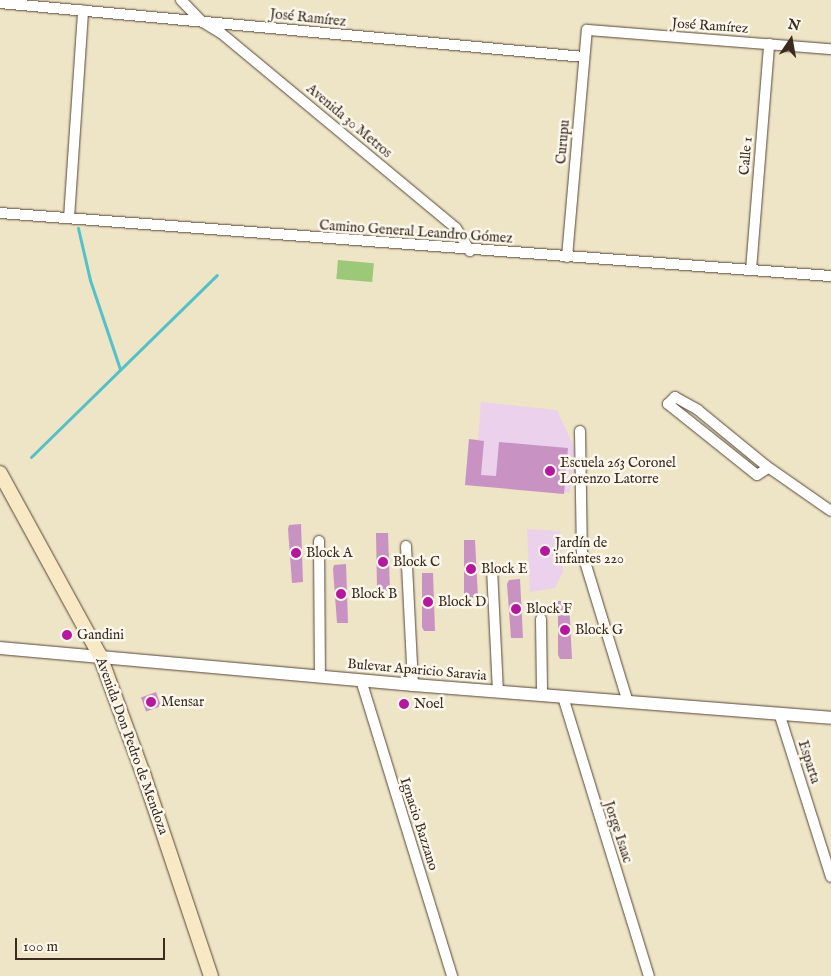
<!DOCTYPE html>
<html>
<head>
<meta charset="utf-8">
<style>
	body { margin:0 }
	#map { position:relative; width:831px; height:976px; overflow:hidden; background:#eee4c6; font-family:"IM FELL English",serif }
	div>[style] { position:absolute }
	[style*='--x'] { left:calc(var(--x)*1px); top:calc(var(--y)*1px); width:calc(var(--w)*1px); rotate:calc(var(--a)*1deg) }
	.built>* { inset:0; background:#ebd1eb }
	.green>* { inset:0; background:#9cc977; transform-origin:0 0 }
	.stream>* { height:3px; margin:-1.5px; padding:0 1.5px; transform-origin:1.5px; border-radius:1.5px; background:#53c1c8 }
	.building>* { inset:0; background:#c892c3; transform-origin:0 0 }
	.roads { filter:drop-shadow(0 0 1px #564637) drop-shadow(0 0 1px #564637) }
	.minor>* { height:10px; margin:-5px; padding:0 5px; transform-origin:5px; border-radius:5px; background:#fff }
	.tertiary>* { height:12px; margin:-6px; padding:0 6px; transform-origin:6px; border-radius:6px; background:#fff }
	.secondary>* { height:14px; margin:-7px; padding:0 7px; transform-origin:7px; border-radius:7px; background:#f8e8c3 }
	.dots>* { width:14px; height:14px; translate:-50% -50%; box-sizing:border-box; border:2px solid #fbf7ec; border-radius:50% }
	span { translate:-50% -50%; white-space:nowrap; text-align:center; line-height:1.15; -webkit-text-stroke:5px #fbf7ec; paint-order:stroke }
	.street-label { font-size:14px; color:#3b2a1e }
	.poi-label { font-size:14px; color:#3b2a1e }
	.left { translate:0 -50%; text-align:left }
	.north { position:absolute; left:766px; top:15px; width:50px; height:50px; -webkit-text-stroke:4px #fbf7ec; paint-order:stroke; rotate:12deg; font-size:14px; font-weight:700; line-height:20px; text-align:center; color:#3b2a1e }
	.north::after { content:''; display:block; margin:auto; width:18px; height:22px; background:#3b2a1e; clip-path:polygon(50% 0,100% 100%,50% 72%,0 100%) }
	.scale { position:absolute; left:15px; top:938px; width:150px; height:22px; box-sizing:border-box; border:2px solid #3b2a1e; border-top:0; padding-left:6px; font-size:15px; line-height:18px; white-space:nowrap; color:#3b2a1e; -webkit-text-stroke:4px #fbf7ec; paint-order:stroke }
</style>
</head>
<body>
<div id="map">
	<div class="built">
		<div style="clip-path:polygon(481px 402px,557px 410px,574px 447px,570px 493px,465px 485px,469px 439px,478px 440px)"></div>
		<div style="clip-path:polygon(527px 529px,560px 531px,563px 572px,555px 588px,530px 592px)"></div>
	</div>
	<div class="green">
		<div style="left:338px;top:260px;width:36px;height:19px;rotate:5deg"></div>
	</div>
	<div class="stream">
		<div style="--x:78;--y:228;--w:53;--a:77"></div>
		<div style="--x:90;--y:280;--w:94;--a:71.4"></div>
		<div style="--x:31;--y:457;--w:260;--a:-44.4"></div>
	</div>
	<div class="building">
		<div style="clip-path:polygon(469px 439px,484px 441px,481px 475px,496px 476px,499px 442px,568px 448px,564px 494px,465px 485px)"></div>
		<div style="clip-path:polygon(301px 524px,303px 582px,292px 583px,288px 529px,289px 525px)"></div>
		<div style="clip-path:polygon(376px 533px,388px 533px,390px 591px,379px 591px,377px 587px)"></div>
		<div style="clip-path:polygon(464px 540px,475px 540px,478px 598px,466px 598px,464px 594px)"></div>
		<div style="clip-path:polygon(346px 564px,348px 623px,337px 623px,333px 569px,334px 565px)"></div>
		<div style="clip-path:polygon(422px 573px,433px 573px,435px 631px,424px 631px,422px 627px)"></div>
		<div style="clip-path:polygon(520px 579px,523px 638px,511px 638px,507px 584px,509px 580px)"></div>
		<div style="clip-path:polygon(558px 601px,569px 601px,572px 659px,560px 659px,558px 655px)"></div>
		<div style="left:156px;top:692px;width:15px;height:16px;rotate:70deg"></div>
	</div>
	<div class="roads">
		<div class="minor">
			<div style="--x:181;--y:0;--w:29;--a:46"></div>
			<div style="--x:201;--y:21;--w:23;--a:31"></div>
			<div style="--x:221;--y:33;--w:305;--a:39.7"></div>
			<div style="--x:456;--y:228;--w:27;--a:59"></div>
			<div style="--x:0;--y:3;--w:586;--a:5.28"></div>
			<div style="--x:0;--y:213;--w:833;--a:4.34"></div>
			<div style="--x:69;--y:218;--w:208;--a:-86.1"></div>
			<div style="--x:567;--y:257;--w:228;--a:-85"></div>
			<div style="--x:587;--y:30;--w:245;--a:4.5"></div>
			<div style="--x:751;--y:270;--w:227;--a:-85.4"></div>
			<div style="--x:580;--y:431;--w:121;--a:89.1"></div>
			<div style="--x:582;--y:552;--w:157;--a:73"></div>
			<div style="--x:768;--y:468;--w:13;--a:148"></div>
			<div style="--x:757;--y:475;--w:114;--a:-141.4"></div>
			<div style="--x:668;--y:404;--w:10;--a:-45"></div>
			<div style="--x:675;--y:397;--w:26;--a:29"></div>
			<div style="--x:698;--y:410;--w:87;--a:39.4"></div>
			<div style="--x:765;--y:465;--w:80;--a:34.9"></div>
			<div style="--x:319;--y:541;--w:136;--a:89.6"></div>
			<div style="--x:406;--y:546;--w:139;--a:87.1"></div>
			<div style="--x:492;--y:569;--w:123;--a:87.2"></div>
			<div style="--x:541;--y:619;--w:76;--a:89.2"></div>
			<div style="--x:361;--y:680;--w:310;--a:72.9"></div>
			<div style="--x:563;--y:697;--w:292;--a:72.9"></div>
			<div style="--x:779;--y:713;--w:172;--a:72.4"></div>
		</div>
		<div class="tertiary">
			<div style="--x:0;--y:648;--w:415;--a:5.1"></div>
			<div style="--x:413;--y:685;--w:419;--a:4.5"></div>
		</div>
		<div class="secondary">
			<div style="--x:0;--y:473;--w:209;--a:61.3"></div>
			<div style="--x:100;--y:656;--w:128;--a:69.9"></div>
			<div style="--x:144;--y:776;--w:211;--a:71.5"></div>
		</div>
	</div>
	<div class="dots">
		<div style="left:550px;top:471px;background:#b5179e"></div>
		<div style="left:545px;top:551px;background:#b5179e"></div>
		<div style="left:296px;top:553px;background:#b5179e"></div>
		<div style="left:383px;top:562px;background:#b5179e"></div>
		<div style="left:471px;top:569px;background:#b5179e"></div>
		<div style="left:341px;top:594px;background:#b5179e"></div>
		<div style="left:428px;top:602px;background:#b5179e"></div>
		<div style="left:516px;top:609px;background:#b5179e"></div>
		<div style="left:565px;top:630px;background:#b5179e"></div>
		<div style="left:67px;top:635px;background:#b5179e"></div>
		<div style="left:151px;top:702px;background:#b5179e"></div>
		<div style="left:404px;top:704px;background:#b5179e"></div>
	</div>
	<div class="street-label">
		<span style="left:308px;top:18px;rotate:6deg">José Ramírez</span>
		<span style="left:710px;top:26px;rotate:4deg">José Ramírez</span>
		<span style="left:349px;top:121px;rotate:40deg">Avenida 30 Metros</span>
		<span style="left:563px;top:142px;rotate:-85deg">Curupu</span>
		<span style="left:746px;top:156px;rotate:-85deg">Calle 1</span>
		<span style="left:416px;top:232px;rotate:4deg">Camino General Leandro Gómez</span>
		<span style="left:417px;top:670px;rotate:5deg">Bulevar Aparicio Saravia</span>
		<span style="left:132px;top:746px;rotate:70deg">Avenida Don Pedro de Mendoza</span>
		<span style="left:809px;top:762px;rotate:72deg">Esparta</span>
		<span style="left:419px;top:824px;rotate:72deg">Ignacio Bazzano</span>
		<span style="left:618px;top:832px;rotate:72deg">Jorge Isaac</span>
	</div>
	<div class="poi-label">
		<span class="left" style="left:560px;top:471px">Escuela 263 Coronel<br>Lorenzo Latorre</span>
		<span class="left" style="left:555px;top:551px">Jardín de<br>infantes 220</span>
		<span class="left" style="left:306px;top:553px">Block A</span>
		<span class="left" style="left:393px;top:562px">Block C</span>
		<span class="left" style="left:481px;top:569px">Block E</span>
		<span class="left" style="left:351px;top:594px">Block B</span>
		<span class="left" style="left:438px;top:602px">Block D</span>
		<span class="left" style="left:526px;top:609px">Block F</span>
		<span class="left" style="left:575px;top:630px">Block G</span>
		<span class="left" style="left:77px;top:635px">Gandini</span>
		<span class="left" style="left:161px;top:702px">Mensar</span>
		<span class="left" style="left:414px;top:704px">Noel</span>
	</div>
	<div class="north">N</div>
	<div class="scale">100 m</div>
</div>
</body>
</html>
